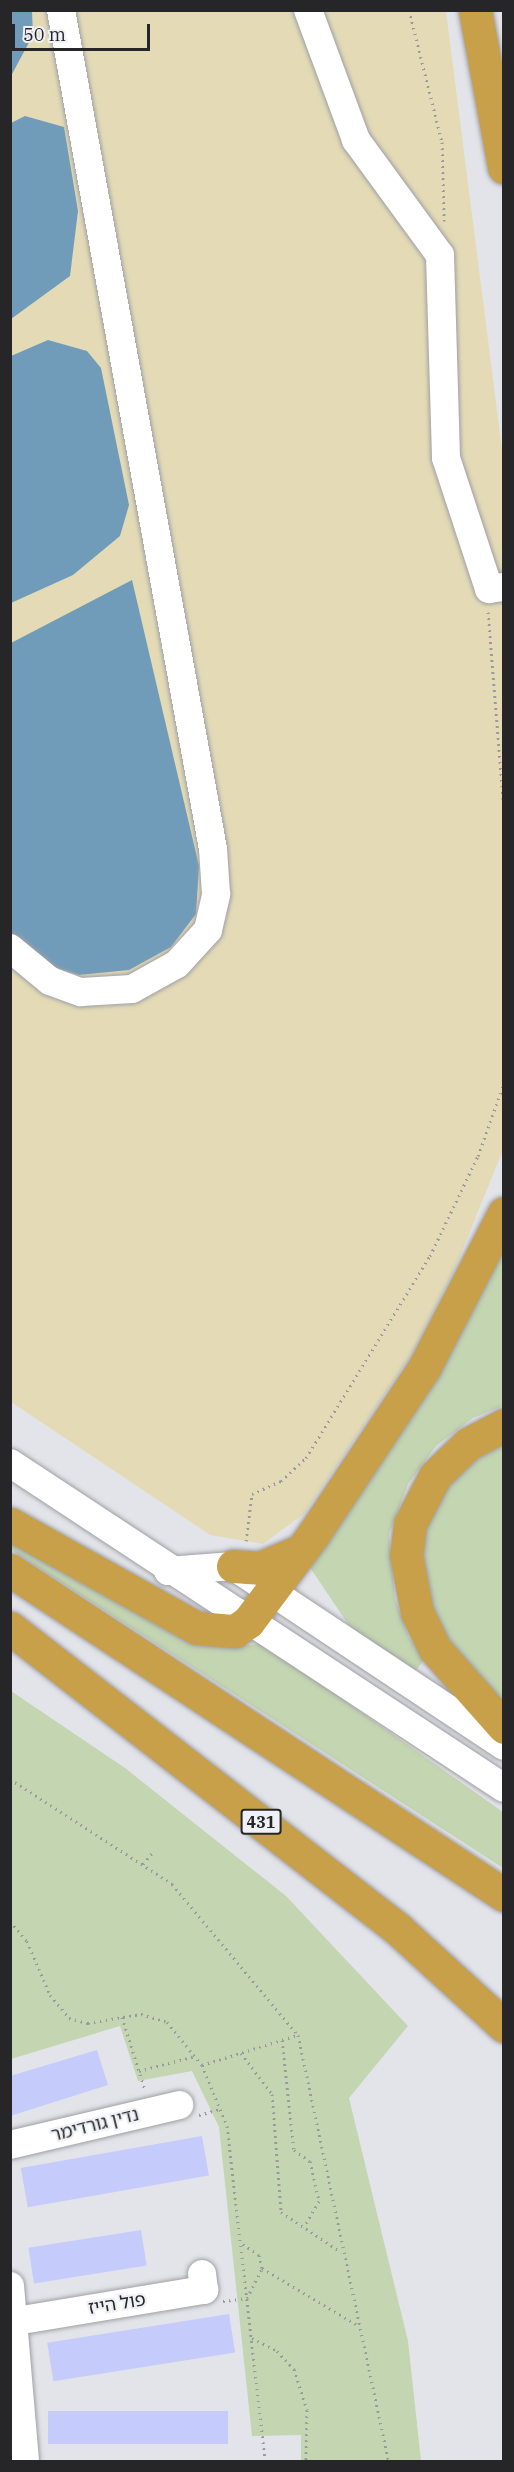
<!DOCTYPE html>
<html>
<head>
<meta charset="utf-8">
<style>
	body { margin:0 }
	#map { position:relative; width:514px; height:2472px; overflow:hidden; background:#e3e4e9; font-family:"IBM Plex Serif","Noto Sans Hebrew",serif }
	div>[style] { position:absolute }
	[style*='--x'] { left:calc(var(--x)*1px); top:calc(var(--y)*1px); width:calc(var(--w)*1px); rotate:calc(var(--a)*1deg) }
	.green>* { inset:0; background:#c4d5b1 }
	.sand>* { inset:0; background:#e4dbb6 }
	.water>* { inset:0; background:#709cba }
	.building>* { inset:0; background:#c5cbfa; transform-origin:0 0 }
	.path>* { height:3px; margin-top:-1.5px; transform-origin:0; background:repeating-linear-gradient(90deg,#999a9e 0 1.5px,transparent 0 6px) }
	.roads { filter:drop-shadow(0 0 2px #9fa0a5) drop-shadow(0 0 2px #9fa0a5) }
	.minor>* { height:28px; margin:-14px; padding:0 14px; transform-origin:14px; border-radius:14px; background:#fff }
	.highway>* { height:33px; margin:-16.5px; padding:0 16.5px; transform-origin:16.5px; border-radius:16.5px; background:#c9a04a }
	span { translate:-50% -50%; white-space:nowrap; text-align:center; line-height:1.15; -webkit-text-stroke:4.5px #f0f1f6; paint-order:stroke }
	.shield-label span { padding:2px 4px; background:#f0f1f6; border:2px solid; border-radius:4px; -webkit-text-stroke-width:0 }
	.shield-label { font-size:16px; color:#262628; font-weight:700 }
	.street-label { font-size:18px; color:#262628 }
	.frame { position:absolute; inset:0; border:12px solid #262628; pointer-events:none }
	.scale { position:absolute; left:12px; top:24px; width:138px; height:27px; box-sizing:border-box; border:3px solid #262628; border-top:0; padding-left:8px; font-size:18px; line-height:21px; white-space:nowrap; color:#262628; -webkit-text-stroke:4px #f0f1f6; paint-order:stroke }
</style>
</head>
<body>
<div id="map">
	<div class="green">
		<div style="clip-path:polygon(503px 1250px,503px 1406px,473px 1418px,436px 1446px,408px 1484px,389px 1534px,395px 1599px,409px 1637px,425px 1659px,413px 1674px,352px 1630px,307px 1563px,431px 1384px)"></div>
		<div style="clip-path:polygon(503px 1438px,503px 1706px,446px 1643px,420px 1575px,422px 1527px,459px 1468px)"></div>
		<div style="clip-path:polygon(10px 1540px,194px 1641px,231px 1648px,263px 1643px,503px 1812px,503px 1868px,11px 1550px)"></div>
		<div style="clip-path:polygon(11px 1691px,125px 1768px,286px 1896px,408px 2026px,349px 2098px,408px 2341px,421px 2461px,301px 2461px,301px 2435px,252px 2436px,219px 2127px,192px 2071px,138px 2081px,120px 2026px,11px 2059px)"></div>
	</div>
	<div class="sand">
		<div style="clip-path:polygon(10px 11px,446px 11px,504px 465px,503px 1150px,456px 1266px,411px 1355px,304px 1514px,263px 1544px,210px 1535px,11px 1402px)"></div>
	</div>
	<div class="water">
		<div style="clip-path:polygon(11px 10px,32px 11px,33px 35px,11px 76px)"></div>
		<div style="clip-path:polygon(25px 116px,64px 127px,78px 211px,70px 276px,11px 319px,11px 123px)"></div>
		<div style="clip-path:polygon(48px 340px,87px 351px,101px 368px,129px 505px,120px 536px,73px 575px,11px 603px,11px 356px)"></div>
		<div style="clip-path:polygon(132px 580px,199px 866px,196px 914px,171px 947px,129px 970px,79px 975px,45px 964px,11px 933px,11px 643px)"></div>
	</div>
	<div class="building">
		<div style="clip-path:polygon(97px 2050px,108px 2085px,10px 2116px,10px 2076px)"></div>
		<div style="left:202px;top:2136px;width:40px;height:184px;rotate:80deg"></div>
		<div style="left:141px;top:2230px;width:36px;height:114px;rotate:81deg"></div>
		<div style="left:229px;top:2314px;width:39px;height:184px;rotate:81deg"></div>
		<div style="left:48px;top:2411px;width:180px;height:33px"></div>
	</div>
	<div class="path">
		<div style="--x:409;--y:10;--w:136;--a:76"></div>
		<div style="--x:442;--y:142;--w:79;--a:88.5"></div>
		<div style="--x:488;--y:612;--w:199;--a:85.4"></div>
		<div style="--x:246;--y:1541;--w:47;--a:-82.7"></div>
		<div style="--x:252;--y:1494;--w:32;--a:-24"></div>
		<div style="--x:281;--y:1481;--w:34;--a:-43"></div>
		<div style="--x:306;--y:1458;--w:237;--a:-58.5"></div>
		<div style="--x:430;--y:1256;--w:111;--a:-64.4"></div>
		<div style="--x:478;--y:1156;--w:77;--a:-70.4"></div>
		<div style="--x:10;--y:1779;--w:193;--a:32.9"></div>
		<div style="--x:172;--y:1884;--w:197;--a:50.2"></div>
		<div style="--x:298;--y:2035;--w:437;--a:78"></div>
		<div style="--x:143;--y:1864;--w:16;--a:-50"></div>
		<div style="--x:10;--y:1921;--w:26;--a:50"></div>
		<div style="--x:27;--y:1941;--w:59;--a:66.9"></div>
		<div style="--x:50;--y:1995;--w:30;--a:50"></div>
		<div style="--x:69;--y:2018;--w:20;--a:15"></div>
		<div style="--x:88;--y:2023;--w:54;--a:-9.6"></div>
		<div style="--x:141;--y:2014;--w:27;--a:17"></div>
		<div style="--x:167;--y:2022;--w:55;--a:50.9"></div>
		<div style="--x:202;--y:2065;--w:66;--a:67.7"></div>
		<div style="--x:227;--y:2126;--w:338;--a:83.5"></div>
		<div style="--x:122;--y:2017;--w:77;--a:72.5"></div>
		<div style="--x:282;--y:2040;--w:111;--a:83.8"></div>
		<div style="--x:294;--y:2150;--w:19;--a:35"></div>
		<div style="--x:310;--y:2161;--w:41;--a:77.3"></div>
		<div style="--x:319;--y:2201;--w:30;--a:120"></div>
		<div style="--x:241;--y:2053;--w:51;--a:52.9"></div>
		<div style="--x:272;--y:2094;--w:118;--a:85.6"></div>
		<div style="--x:281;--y:2212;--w:72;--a:33.7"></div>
		<div style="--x:202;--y:2065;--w:101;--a:-17.4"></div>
		<div style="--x:139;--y:2071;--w:58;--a:-15"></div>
		<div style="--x:199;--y:2115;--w:22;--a:-16"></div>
		<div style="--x:262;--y:2268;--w:113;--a:30.9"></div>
		<div style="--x:223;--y:2301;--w:24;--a:-7"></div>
		<div style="--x:247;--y:2298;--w:34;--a:-63"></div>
		<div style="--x:262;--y:2268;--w:13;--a:-103"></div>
		<div style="--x:259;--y:2255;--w:22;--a:-146"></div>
		<div style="--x:252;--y:2338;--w:28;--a:27"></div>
		<div style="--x:277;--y:2351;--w:25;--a:47"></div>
		<div style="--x:294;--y:2369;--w:43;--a:72.4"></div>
		<div style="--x:307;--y:2410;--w:52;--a:91.1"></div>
	</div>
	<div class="roads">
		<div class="minor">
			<div style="--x:308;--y:10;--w:139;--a:69.7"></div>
			<div style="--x:356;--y:140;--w:142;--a:53.9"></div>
			<div style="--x:440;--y:255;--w:203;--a:88.3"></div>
			<div style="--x:446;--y:458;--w:138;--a:71.8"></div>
			<div style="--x:489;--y:589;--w:15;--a:-8"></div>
			<div style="--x:10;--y:948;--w:52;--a:39.5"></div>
			<div style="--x:50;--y:981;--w:33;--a:20"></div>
			<div style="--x:81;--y:992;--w:51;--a:-3.4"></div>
			<div style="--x:132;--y:989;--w:51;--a:-29.1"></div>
			<div style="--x:177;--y:964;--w:46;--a:-47.6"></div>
			<div style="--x:208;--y:930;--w:37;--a:-77"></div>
			<div style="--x:216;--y:894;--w:45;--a:-93.8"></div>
			<div style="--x:213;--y:849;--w:853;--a:-100.27"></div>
			<div style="--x:10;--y:1463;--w:591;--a:33.34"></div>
			<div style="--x:168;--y:1571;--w:65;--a:-4.4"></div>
			<div style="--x:233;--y:1566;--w:325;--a:33.6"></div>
			<div style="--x:10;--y:2145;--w:174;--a:-13.3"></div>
			<div style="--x:10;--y:2286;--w:177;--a:85.1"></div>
			<div style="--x:16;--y:2321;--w:191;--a:-9.4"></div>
			<div style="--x:204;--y:2290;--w:16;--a:-97"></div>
		</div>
		<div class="highway">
			<div style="--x:475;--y:10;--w:160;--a:79.5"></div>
			<div style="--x:504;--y:1425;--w:41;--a:152.2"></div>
			<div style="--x:468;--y:1444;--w:46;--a:135.9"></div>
			<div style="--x:435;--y:1476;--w:54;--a:117.5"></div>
			<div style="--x:410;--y:1524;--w:31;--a:97"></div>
			<div style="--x:406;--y:1555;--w:58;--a:79.1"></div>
			<div style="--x:417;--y:1612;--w:41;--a:64.1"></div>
			<div style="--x:435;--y:1649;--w:104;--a:48.5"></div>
			<div style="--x:10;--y:1524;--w:214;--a:29.1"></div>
			<div style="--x:197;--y:1628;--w:38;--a:5"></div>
			<div style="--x:235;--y:1631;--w:16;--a:-35"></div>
			<div style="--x:248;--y:1622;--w:109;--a:-53.2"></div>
			<div style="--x:313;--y:1535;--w:201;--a:-56.4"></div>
			<div style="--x:424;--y:1368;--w:174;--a:-62.7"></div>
			<div style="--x:233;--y:1566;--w:27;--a:4"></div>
			<div style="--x:260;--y:1568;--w:43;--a:-23"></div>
			<div style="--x:10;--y:1570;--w:591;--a:33.34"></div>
			<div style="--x:10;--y:1628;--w:492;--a:37.8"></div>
			<div style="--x:399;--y:1930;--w:142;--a:42.4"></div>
		</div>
	</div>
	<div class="shield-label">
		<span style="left:261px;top:1822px">431</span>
	</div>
	<div class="street-label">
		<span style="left:95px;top:2125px;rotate:-14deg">נדין גורדימר</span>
		<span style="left:117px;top:2304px;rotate:-9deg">פול הייז</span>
	</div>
	<div class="frame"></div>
	<div class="scale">50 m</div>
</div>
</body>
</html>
